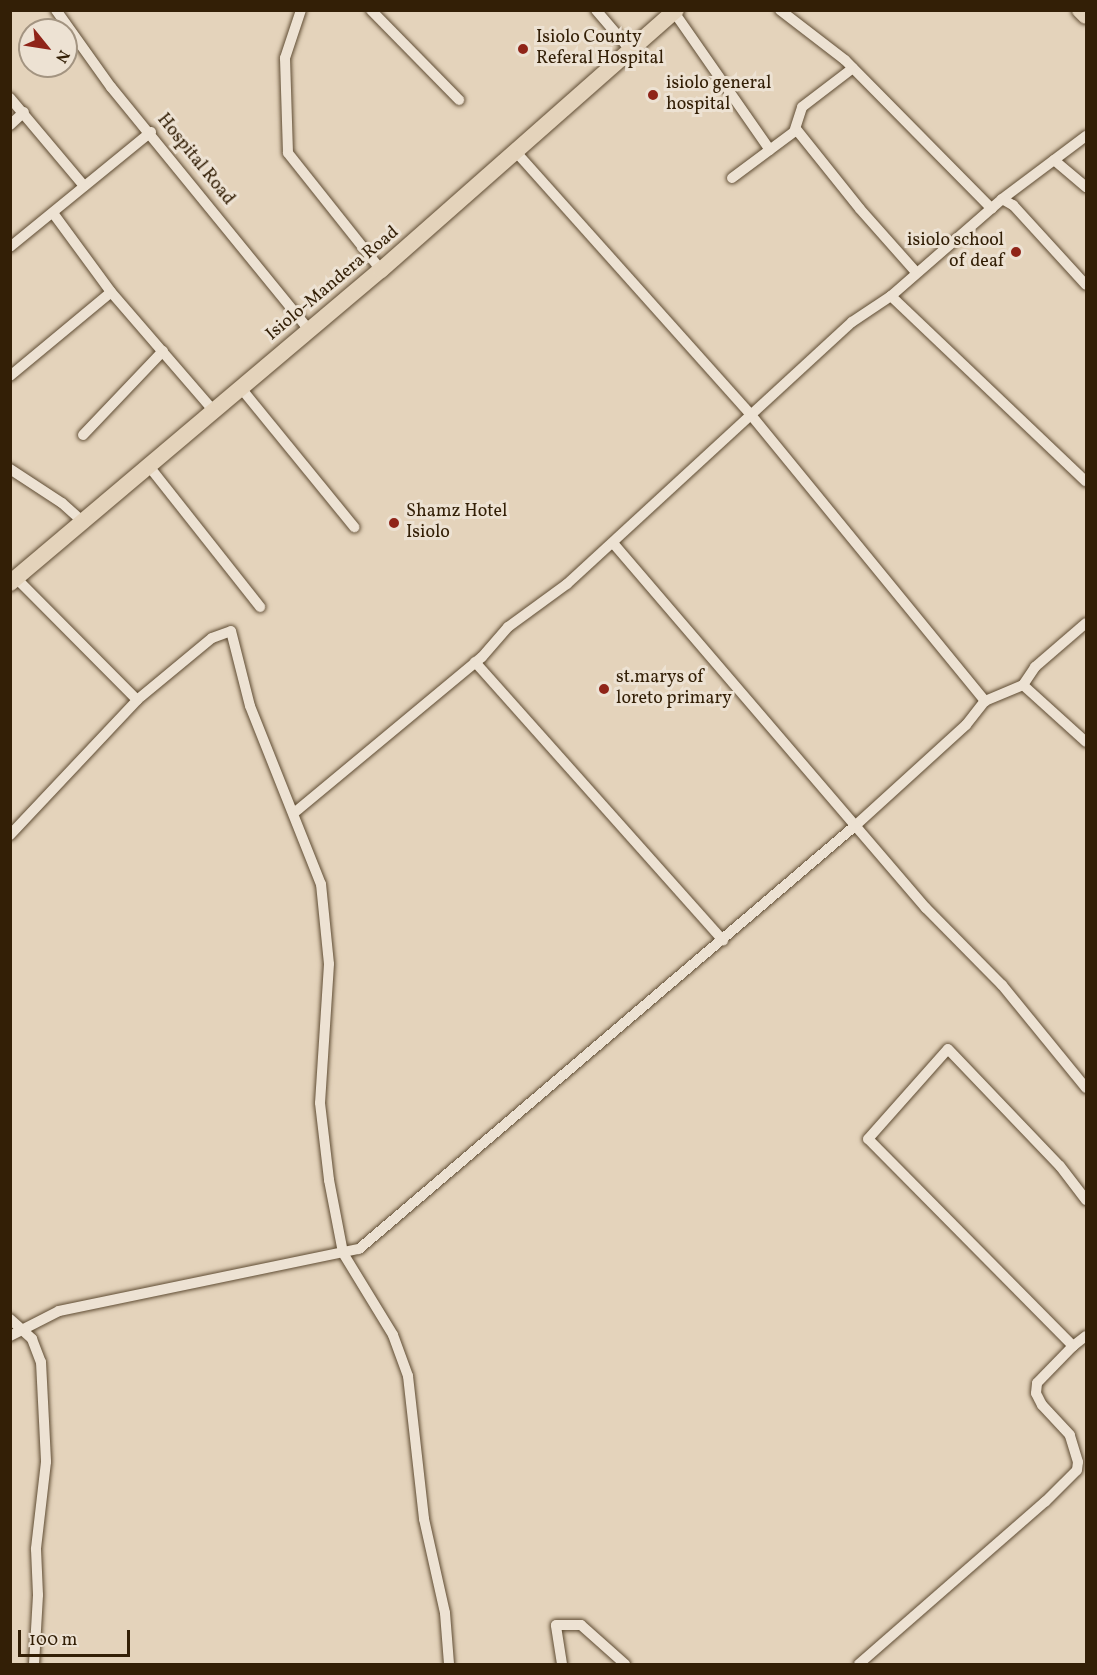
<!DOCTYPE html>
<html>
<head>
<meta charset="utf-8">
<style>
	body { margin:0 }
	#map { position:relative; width:1097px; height:1675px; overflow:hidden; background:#e4d3bb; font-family:Vollkorn,serif }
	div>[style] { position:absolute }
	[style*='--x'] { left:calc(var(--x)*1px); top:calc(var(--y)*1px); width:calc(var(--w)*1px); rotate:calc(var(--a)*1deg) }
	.roads { filter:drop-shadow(0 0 2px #5f4c33) drop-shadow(0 0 2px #5f4c33) }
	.minor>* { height:10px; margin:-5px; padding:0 5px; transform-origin:5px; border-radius:5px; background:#ede2d3 }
	.highway>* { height:16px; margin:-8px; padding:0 8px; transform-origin:8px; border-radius:8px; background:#e4d3bb }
	.dots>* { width:16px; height:16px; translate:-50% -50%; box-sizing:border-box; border:3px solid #ede2d3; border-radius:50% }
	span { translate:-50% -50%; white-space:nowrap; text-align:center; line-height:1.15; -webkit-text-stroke:6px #ede2d3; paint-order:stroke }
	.poi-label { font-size:18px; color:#331f06 }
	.left { translate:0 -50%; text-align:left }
	.right { translate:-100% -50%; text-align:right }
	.street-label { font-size:18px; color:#331f06 }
	.frame { position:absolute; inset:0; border:12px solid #331f06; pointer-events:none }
	.north { position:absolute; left:18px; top:18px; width:60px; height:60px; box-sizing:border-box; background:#ede2d3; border:2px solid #a39481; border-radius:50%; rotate:120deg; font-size:16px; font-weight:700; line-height:24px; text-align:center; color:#331f06 }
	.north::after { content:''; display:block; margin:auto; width:21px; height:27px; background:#8f2418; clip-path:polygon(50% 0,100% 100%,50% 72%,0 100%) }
	.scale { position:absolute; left:18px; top:1630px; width:112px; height:27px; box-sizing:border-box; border:3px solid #331f06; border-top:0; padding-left:8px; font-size:18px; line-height:21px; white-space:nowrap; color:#331f06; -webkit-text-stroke:4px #ede2d3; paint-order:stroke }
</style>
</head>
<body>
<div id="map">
	<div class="roads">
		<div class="minor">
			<div style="--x:56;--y:10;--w:95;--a:54.5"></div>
			<div style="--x:111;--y:87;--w:313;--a:50.8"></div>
			<div style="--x:301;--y:10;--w:51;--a:108.4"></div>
			<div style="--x:285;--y:58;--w:95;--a:88.2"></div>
			<div style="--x:288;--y:153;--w:149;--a:51.5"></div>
			<div style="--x:371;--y:10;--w:126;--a:45.6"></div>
			<div style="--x:596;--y:10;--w:55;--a:49.4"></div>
			<div style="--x:780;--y:10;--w:82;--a:37.6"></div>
			<div style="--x:845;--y:60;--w:209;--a:45.4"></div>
			<div style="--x:674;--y:12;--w:168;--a:55.2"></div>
			<div style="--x:10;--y:98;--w:115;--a:49.9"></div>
			<div style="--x:10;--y:125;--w:19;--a:-43"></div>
			<div style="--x:796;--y:129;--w:102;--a:51.3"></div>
			<div style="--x:860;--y:209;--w:84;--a:48.4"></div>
			<div style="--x:516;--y:152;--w:353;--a:48.2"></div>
			<div style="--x:751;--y:415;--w:370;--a:50.7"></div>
			<div style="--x:1054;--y:160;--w:42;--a:40.2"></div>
			<div style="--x:732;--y:178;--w:77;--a:-36.6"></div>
			<div style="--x:794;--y:132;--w:26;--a:-72"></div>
			<div style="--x:802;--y:107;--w:64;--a:-37.4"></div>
			<div style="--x:1002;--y:199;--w:13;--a:29"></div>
			<div style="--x:1013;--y:205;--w:108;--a:47.6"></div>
			<div style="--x:53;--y:213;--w:98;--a:53.7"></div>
			<div style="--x:111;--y:292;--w:156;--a:49.2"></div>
			<div style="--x:10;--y:247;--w:182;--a:-39.2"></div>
			<div style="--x:891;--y:296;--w:269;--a:43.6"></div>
			<div style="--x:10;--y:376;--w:131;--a:-39.7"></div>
			<div style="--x:240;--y:387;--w:181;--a:50.8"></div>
			<div style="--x:83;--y:435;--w:116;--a:-46.4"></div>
			<div style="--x:148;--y:465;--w:181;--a:51.7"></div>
			<div style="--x:10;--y:469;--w:62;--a:33.2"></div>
			<div style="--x:62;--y:503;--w:27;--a:42"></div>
			<div style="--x:613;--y:543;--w:481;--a:49.4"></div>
			<div style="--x:926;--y:908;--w:108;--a:45.4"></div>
			<div style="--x:1002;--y:985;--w:133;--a:50.8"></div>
			<div style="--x:16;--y:578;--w:172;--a:45.2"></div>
			<div style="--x:475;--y:662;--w:373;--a:48.3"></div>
			<div style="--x:1023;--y:685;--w:85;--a:42.1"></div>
			<div style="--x:294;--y:813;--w:244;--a:-39.7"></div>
			<div style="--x:482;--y:657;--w:40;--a:-49"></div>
			<div style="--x:508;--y:627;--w:73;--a:-36.1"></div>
			<div style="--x:567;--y:584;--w:387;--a:-42.6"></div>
			<div style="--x:852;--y:322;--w:47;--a:-33.7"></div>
			<div style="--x:891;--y:296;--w:147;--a:-41.1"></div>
			<div style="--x:1002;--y:199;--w:105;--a:-36.9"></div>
			<div style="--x:10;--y:835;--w:185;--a:-46.7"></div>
			<div style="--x:137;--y:700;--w:97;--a:-39.6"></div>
			<div style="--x:212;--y:638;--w:20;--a:-20"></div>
			<div style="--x:231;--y:631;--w:77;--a:75.8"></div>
			<div style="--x:250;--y:706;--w:192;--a:68.3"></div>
			<div style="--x:321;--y:884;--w:80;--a:84.3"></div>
			<div style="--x:329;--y:964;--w:139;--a:93.7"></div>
			<div style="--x:320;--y:1103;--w:78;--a:83.3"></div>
			<div style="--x:329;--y:1180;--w:74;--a:79.1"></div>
			<div style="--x:343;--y:1253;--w:96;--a:58.6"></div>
			<div style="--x:393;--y:1335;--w:44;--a:69.9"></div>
			<div style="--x:408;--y:1376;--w:144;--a:83.6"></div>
			<div style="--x:424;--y:1519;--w:96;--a:77.4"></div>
			<div style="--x:445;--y:1613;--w:51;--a:85.5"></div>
			<div style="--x:10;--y:1319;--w:30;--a:42"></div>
			<div style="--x:32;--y:1339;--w:25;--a:69"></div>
			<div style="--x:41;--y:1362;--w:100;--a:87.1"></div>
			<div style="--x:46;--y:1462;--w:88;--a:96.6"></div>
			<div style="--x:36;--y:1549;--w:46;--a:87.5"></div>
			<div style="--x:38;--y:1595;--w:69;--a:93.3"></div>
			<div style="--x:10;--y:1336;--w:55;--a:-27"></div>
			<div style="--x:59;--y:1311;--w:306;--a:-11.7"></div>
			<div style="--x:359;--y:1249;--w:653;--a:-40.47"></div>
			<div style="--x:856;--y:825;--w:149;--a:-42.3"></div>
			<div style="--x:966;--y:725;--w:31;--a:-52"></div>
			<div style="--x:985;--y:701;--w:41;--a:-22.8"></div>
			<div style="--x:1023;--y:685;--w:22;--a:-56"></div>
			<div style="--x:1035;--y:667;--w:67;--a:-40.8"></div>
			<div style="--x:1073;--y:1346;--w:16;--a:-38"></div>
			<div style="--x:562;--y:1664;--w:39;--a:-99"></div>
			<div style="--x:556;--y:1625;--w:25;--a:0"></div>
			<div style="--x:581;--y:1625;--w:59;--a:41.6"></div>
			<div style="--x:859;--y:1664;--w:247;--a:-41.1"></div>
			<div style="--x:1045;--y:1502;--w:45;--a:-45"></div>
			<div style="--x:1077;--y:1470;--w:8;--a:-83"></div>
			<div style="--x:1078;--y:1462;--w:28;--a:-107"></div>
			<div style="--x:1070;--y:1435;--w:41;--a:-133"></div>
			<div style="--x:1042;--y:1405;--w:13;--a:-117"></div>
			<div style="--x:1036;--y:1393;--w:10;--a:-84"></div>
			<div style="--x:1037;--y:1383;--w:52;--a:-45.8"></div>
			<div style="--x:1073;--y:1346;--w:291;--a:-134.7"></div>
			<div style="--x:868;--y:1139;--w:120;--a:-48.4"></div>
			<div style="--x:948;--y:1049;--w:162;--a:46.3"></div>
			<div style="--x:1060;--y:1166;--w:43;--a:52.6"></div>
		</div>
		<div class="highway">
			<div style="--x:1080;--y:10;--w:8;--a:45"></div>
			<div style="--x:10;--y:583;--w:485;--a:-40.2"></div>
			<div style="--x:381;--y:270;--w:393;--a:-41.4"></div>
		</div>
	</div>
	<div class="dots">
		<div style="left:523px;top:49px;background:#8f2418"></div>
		<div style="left:653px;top:95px;background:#8f2418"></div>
		<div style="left:1016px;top:252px;background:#8f2418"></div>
		<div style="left:394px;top:523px;background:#8f2418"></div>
		<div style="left:604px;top:689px;background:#8f2418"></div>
	</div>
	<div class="poi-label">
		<span class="left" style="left:536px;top:49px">Isiolo County<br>Referal Hospital</span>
		<span class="left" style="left:666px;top:95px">isiolo general<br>hospital</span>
		<span class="right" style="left:1004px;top:252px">isiolo school<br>of deaf</span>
		<span class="left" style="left:406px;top:523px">Shamz Hotel<br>Isiolo</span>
		<span class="left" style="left:616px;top:689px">st.marys of<br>loreto primary</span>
	</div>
	<div class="street-label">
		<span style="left:195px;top:160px;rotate:51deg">Hospital Road</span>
		<span style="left:333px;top:284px;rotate:-40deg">Isiolo-Mandera Road</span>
	</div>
	<div class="frame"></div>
	<div class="north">N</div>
	<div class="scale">100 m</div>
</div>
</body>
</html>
